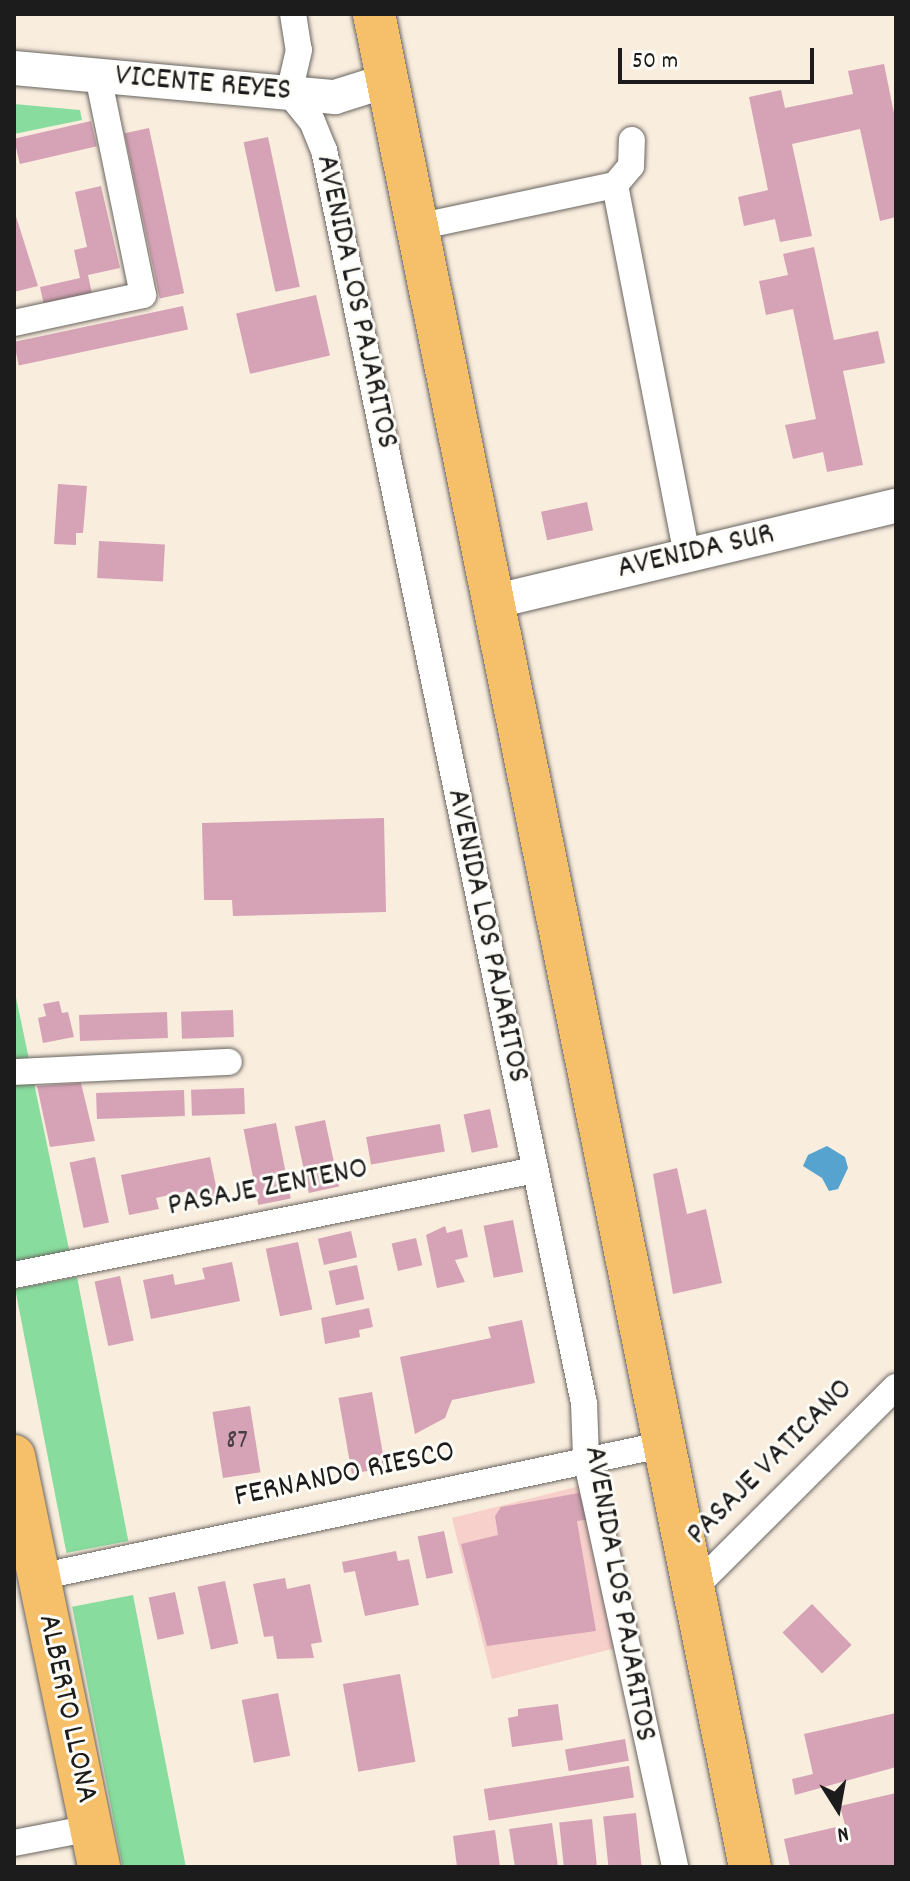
<!DOCTYPE html>
<html>
<head>
<meta charset="utf-8">
<style>
	body { margin:0 }
	#map { position:relative; width:910px; height:1881px; overflow:hidden; background:#f9edde; font-family:Dekko,sans-serif }
	div>[style] { position:absolute }
	[style*='--x'] { left:calc(var(--x)*1px); top:calc(var(--y)*1px); width:calc(var(--w)*1px); rotate:calc(var(--a)*1deg) }
	.built>* { inset:0; background:#f7d0cb; transform-origin:0 0 }
	.green>* { inset:0; background:#88dc9e; transform-origin:0 0 }
	.water>* { inset:0; background:#55a3ce }
	.building>* { inset:0; background:#d6a3b6; transform-origin:0 0 }
	.roads { filter:drop-shadow(0 0 2px #696560) drop-shadow(0 0 2px #696560) }
	.minor>* { height:26px; margin:-13px; padding:0 13px; transform-origin:13px; border-radius:13px; background:#fff }
	.tertiary>* { height:34px; margin:-17px; padding:0 17px; transform-origin:17px; border-radius:17px; background:#fff }
	.primary>* { height:42px; margin:-21px; padding:0 21px; transform-origin:21px; border-radius:21px; background:#f6c06b }
	span { translate:-50% -50%; white-space:nowrap; text-align:center; line-height:1.15; -webkit-text-stroke:6px #fdfcf7; paint-order:stroke }
	.number-label { font-size:28px; color:#4a3e42 }
	.number-label span { -webkit-text-stroke-width:0 }
	.street-label { font-size:32px; color:#1c1c1c }
	.frame { position:absolute; inset:0; border:16px solid #1c1c1c; pointer-events:none }
	.north { position:absolute; left:798px; top:1769px; width:80px; height:80px; -webkit-text-stroke:6px #fdfcf7; paint-order:stroke; rotate:169deg; font-size:22px; font-weight:700; line-height:32px; text-align:center; color:#1c1c1c }
	.north::after { content:''; display:block; margin:auto; width:28px; height:36px; background:#1c1c1c; clip-path:polygon(50% 0,100% 100%,50% 72%,0 100%) }
	.scale { position:absolute; left:618px; top:48px; width:196px; height:36px; box-sizing:border-box; border:4px solid #1c1c1c; border-top:0; padding-left:10px; font-size:24px; line-height:28px; white-space:nowrap; color:#1c1c1c; -webkit-text-stroke:6px #fdfcf7; paint-order:stroke }
</style>
</head>
<body>
<div id="map">
	<div class="built">
		<div style="left:580px;top:1486px;width:166px;height:132px;rotate:76deg"></div>
	</div>
	<div class="green">
		<div style="clip-path:polygon(14px 104px,80px 110px,82px 120px,14px 134px)"></div>
		<div style="clip-path:polygon(14px 988px,70px 1254px,14px 1266px)"></div>
		<div style="left:77px;top:1277px;width:269px;height:63px;rotate:79deg"></div>
		<div style="left:133px;top:1595px;width:278px;height:62px;rotate:79deg"></div>
	</div>
	<div class="water">
		<div style="clip-path:polygon(827px 1146px,845px 1157px,848px 1168px,838px 1189px,829px 1191px,822px 1178px,803px 1166px,808px 1155px)"></div>
	</div>
	<div class="building">
		<div style="clip-path:polygon(884px 64px,896px 123px,896px 217px,880px 221px,860px 129px,792px 144px,812px 236px,780px 242px,775px 219px,744px 226px,738px 197px,768px 190px,749px 97px,781px 90px,785px 108px,853px 94px,848px 71px)"></div>
		<div style="left:91px;top:121px;width:26px;height:79px;rotate:77deg"></div>
		<div style="left:149px;top:128px;width:169px;height:25px;rotate:78deg"></div>
		<div style="left:268px;top:137px;width:153px;height:25px;rotate:78deg"></div>
		<div style="clip-path:polygon(101px 186px,120px 268px,88px 275px,93px 299px,45px 310px,40px 287px,80px 278px,74px 250px,87px 247px,75px 192px)"></div>
		<div style="clip-path:polygon(14px 210px,38px 286px,14px 292px)"></div>
		<div style="clip-path:polygon(814px 247px,834px 340px,878px 331px,885px 363px,843px 371px,863px 465px,827px 472px,823px 452px,793px 459px,785px 425px,816px 419px,793px 309px,766px 315px,759px 281px,788px 275px,783px 254px)"></div>
		<div style="left:316px;top:295px;width:62px;height:82px;rotate:77deg"></div>
		<div style="left:183px;top:306px;width:24px;height:173px;rotate:78deg"></div>
		<div style="clip-path:polygon(58px 484px,87px 486px,83px 533px,76px 533px,76px 545px,54px 544px)"></div>
		<div style="left:587px;top:502px;width:29px;height:47px;rotate:78deg"></div>
		<div style="left:99px;top:541px;width:66px;height:37px;rotate:3deg"></div>
		<div style="clip-path:polygon(384px 818px,386px 912px,233px 916px,232px 900px,204px 900px,202px 823px)"></div>
		<div style="clip-path:polygon(59px 1001px,62px 1013px,68px 1012px,74px 1037px,43px 1043px,38px 1018px,46px 1016px,43px 1004px)"></div>
		<div style="left:233px;top:1010px;width:27px;height:52px;rotate:88deg"></div>
		<div style="left:167px;top:1012px;width:26px;height:88px;rotate:88deg"></div>
		<div style="clip-path:polygon(81px 1083px,95px 1141px,50px 1147px,37px 1086px)"></div>
		<div style="left:244px;top:1088px;width:26px;height:53px;rotate:88deg"></div>
		<div style="left:184px;top:1090px;width:26px;height:88px;rotate:88deg"></div>
		<div style="left:490px;top:1109px;width:39px;height:27px;rotate:78deg"></div>
		<div style="left:325px;top:1120px;width:68px;height:31px;rotate:78deg"></div>
		<div style="left:276px;top:1123px;width:77px;height:33px;rotate:79deg"></div>
		<div style="left:440px;top:1124px;width:28px;height:75px;rotate:80deg"></div>
		<div style="left:95px;top:1157px;width:67px;height:26px;rotate:78deg"></div>
		<div style="clip-path:polygon(210px 1157px,218px 1196px,190px 1202px,187px 1191px,156px 1198px,159px 1209px,129px 1215px,121px 1175px)"></div>
		<div style="clip-path:polygon(677px 1168px,687px 1214px,706px 1209px,722px 1283px,673px 1294px,653px 1174px)"></div>
		<div style="left:513px;top:1220px;width:53px;height:30px;rotate:79deg"></div>
		<div style="clip-path:polygon(445px 1226px,447px 1233px,462px 1229px,468px 1257px,455px 1260px,465px 1282px,437px 1288px,426px 1235px)"></div>
		<div style="left:351px;top:1231px;width:27px;height:34px;rotate:77deg"></div>
		<div style="left:416px;top:1238px;width:28px;height:25px;rotate:77deg"></div>
		<div style="left:298px;top:1242px;width:69px;height:33px;rotate:78deg"></div>
		<div style="clip-path:polygon(232px 1262px,240px 1301px,151px 1319px,143px 1280px,173px 1274px,175px 1285px,205px 1279px,202px 1268px)"></div>
		<div style="left:357px;top:1265px;width:35px;height:29px;rotate:78deg"></div>
		<div style="left:120px;top:1276px;width:66px;height:26px;rotate:78deg"></div>
		<div style="clip-path:polygon(369px 1308px,373px 1327px,359px 1330px,360px 1337px,325px 1344px,321px 1318px)"></div>
		<div style="clip-path:polygon(522px 1320px,535px 1383px,452px 1400px,445px 1418px,415px 1434px,400px 1357px,491px 1338px,488px 1327px)"></div>
		<div style="left:372px;top:1392px;width:77px;height:34px;rotate:80deg"></div>
		<div style="left:250px;top:1406px;width:67px;height:38px;rotate:81deg"></div>
		<div style="clip-path:polygon(579px 1493px,591px 1519px,577px 1521px,596px 1631px,487px 1646px,461px 1544px,498px 1535px,495px 1516px,501px 1507px)"></div>
		<div style="left:444px;top:1531px;width:43px;height:27px;rotate:78deg"></div>
		<div style="clip-path:polygon(396px 1551px,398px 1561px,409px 1559px,419px 1605px,365px 1616px,355px 1571px,344px 1573px,342px 1562px)"></div>
		<div style="clip-path:polygon(285px 1578px,287px 1589px,310px 1584px,322px 1642px,311px 1644px,314px 1658px,277px 1659px,273px 1636px,264px 1637px,253px 1584px)"></div>
		<div style="left:225px;top:1581px;width:64px;height:28px;rotate:78deg"></div>
		<div style="left:175px;top:1592px;width:43px;height:27px;rotate:78deg"></div>
		<div style="left:812px;top:1604px;width:57px;height:41px;rotate:46deg"></div>
		<div style="left:400px;top:1674px;width:89px;height:58px;rotate:80deg"></div>
		<div style="left:278px;top:1693px;width:64px;height:37px;rotate:79deg"></div>
		<div style="clip-path:polygon(558px 1704px,563px 1740px,512px 1747px,508px 1718px,518px 1716px,518px 1709px)"></div>
		<div style="clip-path:polygon(896px 1713px,896px 1767px,795px 1795px,792px 1779px,813px 1774px,804px 1734px)"></div>
		<div style="left:625px;top:1739px;width:22px;height:61px;rotate:80deg"></div>
		<div style="left:629px;top:1766px;width:32px;height:147px;rotate:81deg"></div>
		<div style="clip-path:polygon(896px 1793px,896px 1867px,790px 1867px,784px 1839px,845px 1825px,840px 1806px)"></div>
		<div style="left:636px;top:1813px;width:54px;height:33px;rotate:84deg"></div>
		<div style="left:592px;top:1819px;width:46px;height:33px;rotate:84deg"></div>
		<div style="clip-path:polygon(552px 1823px,558px 1867px,515px 1867px,509px 1829px)"></div>
		<div style="clip-path:polygon(495px 1830px,500px 1867px,457px 1867px,453px 1836px)"></div>
	</div>
	<div class="roads">
		<div class="minor">
			<div style="--x:293;--y:14;--w:36;--a:81"></div>
			<div style="--x:299;--y:50;--w:44;--a:103.1"></div>
			<div style="--x:289;--y:93;--w:36;--a:51"></div>
			<div style="--x:312;--y:121;--w:31;--a:68"></div>
			<div style="--x:324;--y:150;--w:1280;--a:78.28"></div>
			<div style="--x:584;--y:1403;--w:55;--a:87.9"></div>
			<div style="--x:586;--y:1458;--w:419;--a:77.7"></div>
			<div style="--x:615;--y:185;--w:377;--a:79"></div>
			<div style="--x:417;--y:227;--w:202;--a:-12"></div>
			<div style="--x:615;--y:185;--w:25;--a:-50"></div>
			<div style="--x:631;--y:166;--w:26;--a:-88"></div>
			<div style="--x:14;--y:323;--w:132;--a:-12.2"></div>
			<div style="--x:143;--y:295;--w:224;--a:-101.6"></div>
			<div style="--x:14;--y:1072;--w:215;--a:-2.7"></div>
			<div style="--x:14;--y:1275;--w:531;--a:-11.39"></div>
			<div style="--x:39;--y:1577;--w:641;--a:-11.98"></div>
			<div style="--x:694;--y:1588;--w:285;--a:-44.9"></div>
			<div style="--x:14;--y:1843;--w:78;--a:-11"></div>
		</div>
		<div class="tertiary">
			<div style="--x:14;--y:68;--w:322;--a:5.2"></div>
			<div style="--x:335;--y:97;--w:57;--a:-17.5"></div>
			<div style="--x:496;--y:601;--w:411;--a:-13.4"></div>
		</div>
		<div class="primary">
			<div style="--x:374;--y:14;--w:1891;--a:78.53"></div>
			<div style="--x:14;--y:1456;--w:420;--a:78.3"></div>
		</div>
	</div>
	<div class="number-label">
		<span style="left:237px;top:1442px">87</span>
	</div>
	<div class="street-label">
		<span style="left:203px;top:85px;rotate:5deg">VICENTE REYES</span>
		<span style="left:355px;top:302px;rotate:78deg">AVENIDA LOS PAJARITOS</span>
		<span style="left:696px;top:553px;rotate:-13deg">AVENIDA SUR</span>
		<span style="left:486px;top:936px;rotate:78deg">AVENIDA LOS PAJARITOS</span>
		<span style="left:268px;top:1189px;rotate:-11deg">PASAJE ZENTENO</span>
		<span style="left:771px;top:1463px;rotate:-45deg">PASAJE VATICANO</span>
		<span style="left:345px;top:1476px;rotate:-12deg">FERNANDO RIESCO</span>
		<span style="left:618px;top:1594px;rotate:80deg">AVENIDA LOS PAJARITOS</span>
		<span style="left:66px;top:1709px;rotate:78deg">ALBERTO LLONA</span>
	</div>
	<div class="frame"></div>
	<div class="north">N</div>
	<div class="scale">50 m</div>
</div>
</body>
</html>
